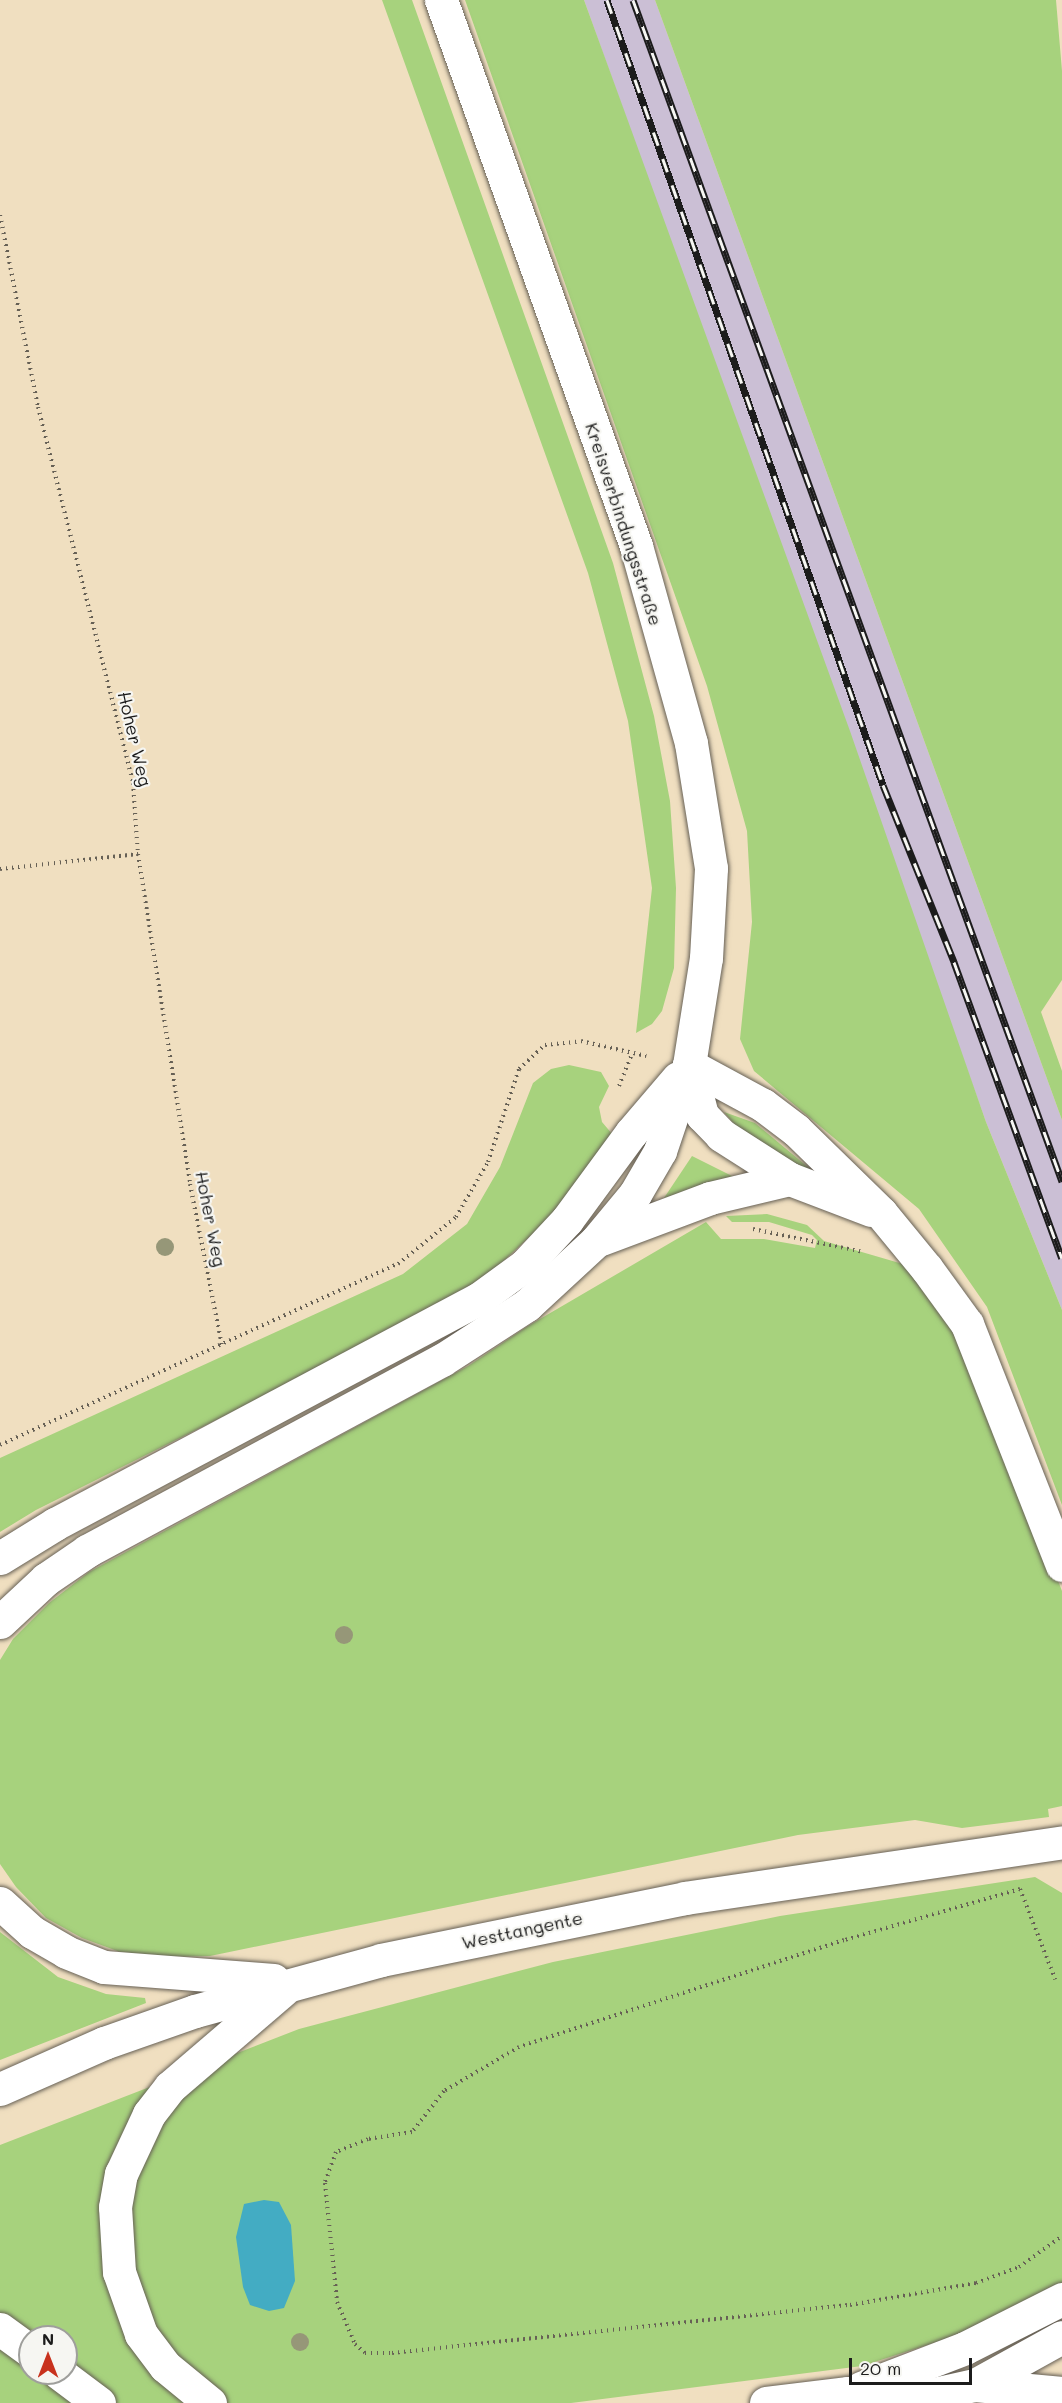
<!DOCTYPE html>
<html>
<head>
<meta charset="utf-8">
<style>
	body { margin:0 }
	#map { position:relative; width:1062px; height:2403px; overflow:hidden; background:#f0dfc0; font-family:Mali,sans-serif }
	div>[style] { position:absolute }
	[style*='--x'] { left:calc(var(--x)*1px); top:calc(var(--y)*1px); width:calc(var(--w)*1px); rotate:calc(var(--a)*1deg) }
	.industrial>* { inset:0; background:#cbbfd5 }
	.green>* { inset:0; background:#a7d27d }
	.water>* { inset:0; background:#43acc3 }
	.path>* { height:4px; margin-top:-2px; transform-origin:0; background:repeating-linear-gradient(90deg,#666055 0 1.5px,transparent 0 6px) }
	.roads { filter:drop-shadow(0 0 2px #666055) drop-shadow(0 0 2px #666055) }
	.minor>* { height:33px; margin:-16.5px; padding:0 16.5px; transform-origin:16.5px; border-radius:16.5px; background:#fff }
	.major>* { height:33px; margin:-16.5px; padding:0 16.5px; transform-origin:16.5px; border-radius:16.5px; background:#fff }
	.rail>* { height:7px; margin-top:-3.5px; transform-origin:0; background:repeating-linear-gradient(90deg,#f6f6f2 0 14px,#1c1c1c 0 28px); box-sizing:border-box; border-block:2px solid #1c1c1c }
	.trees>* { width:18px; height:18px; margin:-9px; border-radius:50%; background:#969778 }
	span { translate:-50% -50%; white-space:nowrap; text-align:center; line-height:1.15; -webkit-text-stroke:4.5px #f6f6f2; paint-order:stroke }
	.street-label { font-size:18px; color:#1c1c1c }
	.north { position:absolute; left:18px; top:2325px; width:60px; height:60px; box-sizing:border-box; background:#f6f6f2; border:2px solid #9f9f9c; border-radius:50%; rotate:0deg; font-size:16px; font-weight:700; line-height:24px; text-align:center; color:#1c1c1c }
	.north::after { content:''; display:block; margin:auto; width:21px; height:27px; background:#c8321e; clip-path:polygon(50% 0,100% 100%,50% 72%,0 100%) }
	.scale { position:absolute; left:849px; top:2358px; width:123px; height:27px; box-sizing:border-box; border:3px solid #1c1c1c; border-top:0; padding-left:8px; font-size:18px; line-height:21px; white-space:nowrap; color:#1c1c1c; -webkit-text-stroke:4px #f6f6f2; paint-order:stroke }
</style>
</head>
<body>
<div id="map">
	<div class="industrial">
		<div style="clip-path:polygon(584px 0,655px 0,1062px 1120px,1062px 1310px,986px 1122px)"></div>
	</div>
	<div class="green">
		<div style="clip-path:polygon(382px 0,412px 0,613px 563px,654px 716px,670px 801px,676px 888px,674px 968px,662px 1011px,652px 1024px,636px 1033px,652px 888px,628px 721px,588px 573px)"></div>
		<div style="clip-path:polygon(465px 0,584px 0,850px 731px,986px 1122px,1062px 1310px,1062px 1505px,987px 1307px,919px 1209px,754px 1071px,740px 1039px,752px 922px,747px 831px,707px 686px)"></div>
		<div style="clip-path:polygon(655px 0,1056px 0,1062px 71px,1062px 980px,1041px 1012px,1062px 1071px,1062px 1120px)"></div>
		<div style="clip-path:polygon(569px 1065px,601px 1072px,609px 1086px,599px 1107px,602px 1122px,613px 1135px,552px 1216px,468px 1294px,36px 1510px,0 1532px,0 1458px,403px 1274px,467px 1224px,500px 1167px,533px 1083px,551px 1069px)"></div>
		<div style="clip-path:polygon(724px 1112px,755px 1123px,828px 1184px,736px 1126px)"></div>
		<div style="clip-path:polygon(692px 1156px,734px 1177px,664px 1198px)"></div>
		<div style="clip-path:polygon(767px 1214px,807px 1225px,824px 1241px,920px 1269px,952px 1307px,1062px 1591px,1062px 1806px,1048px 1809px,1049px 1817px,962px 1828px,915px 1820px,798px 1835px,210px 1956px,165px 1957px,120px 1952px,82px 1938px,46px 1918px,16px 1887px,0 1864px,0 1660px,13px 1639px,49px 1603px,89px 1572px,468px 1366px,528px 1326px,706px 1222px,721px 1239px,764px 1239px,815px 1248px,817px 1240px,812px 1235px,769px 1222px,732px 1222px,726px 1216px)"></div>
		<div style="clip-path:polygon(evenodd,1035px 1877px,1062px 1893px,1062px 2284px,974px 2330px,862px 2366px,571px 2403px,0 2403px,0 2145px,299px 2029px,553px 1962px,780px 1916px,1035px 1877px,30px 2337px,66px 2337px,66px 2373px,30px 2373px,30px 2337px)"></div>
		<div style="clip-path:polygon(0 1932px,58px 1977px,106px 1994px,145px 1998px,146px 2003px,0 2060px)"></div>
	</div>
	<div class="water">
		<div style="clip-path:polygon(264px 2200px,279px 2202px,291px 2225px,295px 2281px,284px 2308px,269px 2311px,250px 2305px,243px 2287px,236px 2237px,244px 2204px)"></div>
	</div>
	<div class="path">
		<div style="--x:0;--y:215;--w:196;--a:78.8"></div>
		<div style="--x:38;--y:407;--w:388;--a:75.8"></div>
		<div style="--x:133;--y:783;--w:71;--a:86"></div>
		<div style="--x:138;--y:854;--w:334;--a:81"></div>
		<div style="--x:190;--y:1184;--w:165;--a:78.8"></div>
		<div style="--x:0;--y:869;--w:139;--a:-6.2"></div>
		<div style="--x:619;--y:1086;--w:35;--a:-68"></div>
		<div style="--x:753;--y:1229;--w:112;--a:11.8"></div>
		<div style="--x:0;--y:1445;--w:437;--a:-24.5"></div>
		<div style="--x:398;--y:1264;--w:75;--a:-39"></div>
		<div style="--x:456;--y:1217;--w:64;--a:-59.8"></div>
		<div style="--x:488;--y:1162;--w:98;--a:-71.6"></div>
		<div style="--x:519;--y:1069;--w:35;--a:-43"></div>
		<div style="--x:545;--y:1045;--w:36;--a:-6"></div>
		<div style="--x:581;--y:1041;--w:67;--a:13"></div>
		<div style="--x:1020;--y:1889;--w:183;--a:163.8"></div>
		<div style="--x:844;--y:1940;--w:342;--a:161.8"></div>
		<div style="--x:519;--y:2047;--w:87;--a:149.6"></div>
		<div style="--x:444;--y:2091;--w:52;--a:128"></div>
		<div style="--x:412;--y:2132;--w:45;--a:171"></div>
		<div style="--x:368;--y:2139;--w:35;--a:158"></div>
		<div style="--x:336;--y:2152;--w:33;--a:110"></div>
		<div style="--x:325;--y:2183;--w:120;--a:84.2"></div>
		<div style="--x:337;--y:2302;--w:46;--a:66.8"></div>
		<div style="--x:355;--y:2344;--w:13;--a:42"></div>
		<div style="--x:365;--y:2353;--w:27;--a:0"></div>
		<div style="--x:392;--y:2353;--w:461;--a:-6"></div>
		<div style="--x:850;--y:2305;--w:128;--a:-9.9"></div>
		<div style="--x:976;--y:2283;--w:46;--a:-20.4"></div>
		<div style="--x:1019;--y:2267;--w:53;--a:-35.8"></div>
		<div style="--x:1020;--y:1889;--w:97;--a:68.7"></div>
	</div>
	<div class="roads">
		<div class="minor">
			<div style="--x:975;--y:2385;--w:87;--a:5.3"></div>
		</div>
		<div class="major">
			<div style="--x:689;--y:1065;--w:84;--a:28.4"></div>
			<div style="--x:763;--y:1105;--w:41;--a:37.1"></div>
			<div style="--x:796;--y:1130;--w:119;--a:44.3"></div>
			<div style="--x:881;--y:1213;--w:72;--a:50.6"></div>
			<div style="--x:927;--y:1269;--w:68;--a:54"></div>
			<div style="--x:967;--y:1324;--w:259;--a:68.5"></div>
			<div style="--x:689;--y:1065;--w:52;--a:75.4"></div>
			<div style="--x:702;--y:1115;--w:28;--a:46"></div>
			<div style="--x:721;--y:1135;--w:82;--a:32.5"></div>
			<div style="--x:790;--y:1179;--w:87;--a:20.9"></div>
			<div style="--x:601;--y:1239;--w:116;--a:-20.6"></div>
			<div style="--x:710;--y:1198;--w:82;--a:-13.4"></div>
			<div style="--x:0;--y:1558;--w:65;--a:-31.7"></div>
			<div style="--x:55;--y:1524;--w:478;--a:-28"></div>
			<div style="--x:477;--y:1300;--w:59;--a:-36.1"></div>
			<div style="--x:525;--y:1265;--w:62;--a:-47"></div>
			<div style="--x:567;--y:1220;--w:108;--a:-53.7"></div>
			<div style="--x:631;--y:1133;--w:72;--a:-49.5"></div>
			<div style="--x:0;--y:1622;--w:63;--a:-43.1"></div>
			<div style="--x:46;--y:1579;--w:50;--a:-34.3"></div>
			<div style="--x:87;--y:1551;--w:403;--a:-28.3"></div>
			<div style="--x:442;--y:1360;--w:101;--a:-32.9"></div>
			<div style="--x:527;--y:1305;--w:94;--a:-42.8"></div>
			<div style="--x:596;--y:1241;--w:61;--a:-50.3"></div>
			<div style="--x:635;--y:1194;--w:50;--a:-59.8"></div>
			<div style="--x:660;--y:1151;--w:91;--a:-71.4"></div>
			<div style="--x:689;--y:1065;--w:108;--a:-81"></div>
			<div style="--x:706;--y:958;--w:90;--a:-86.8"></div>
			<div style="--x:711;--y:868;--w:127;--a:-99.1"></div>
			<div style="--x:691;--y:743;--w:205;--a:-105.6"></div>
			<div style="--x:636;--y:546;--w:580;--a:-109.65"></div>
			<div style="--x:0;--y:1903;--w:43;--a:42.2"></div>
			<div style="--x:32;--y:1932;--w:39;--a:30"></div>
			<div style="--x:66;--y:1952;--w:41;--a:21.5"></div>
			<div style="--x:104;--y:1967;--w:170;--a:4.4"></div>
			<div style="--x:0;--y:2089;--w:114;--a:-23.9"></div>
			<div style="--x:104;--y:2043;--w:96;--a:-19.4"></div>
			<div style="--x:195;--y:2011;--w:193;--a:-15.3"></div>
			<div style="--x:381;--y:1960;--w:310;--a:-11.5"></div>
			<div style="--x:685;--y:1898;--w:381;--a:-8.4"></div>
			<div style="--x:0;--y:2329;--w:37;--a:36"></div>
			<div style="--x:59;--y:2373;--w:50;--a:36.9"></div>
			<div style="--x:861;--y:2388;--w:111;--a:-21"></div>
			<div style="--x:965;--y:2348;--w:109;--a:-26.8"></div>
			<div style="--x:210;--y:2403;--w:58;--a:-140.6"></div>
			<div style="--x:165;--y:2366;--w:40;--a:-127"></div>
			<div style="--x:141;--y:2334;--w:66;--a:-109.5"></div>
			<div style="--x:119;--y:2272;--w:65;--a:-93.5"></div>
			<div style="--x:115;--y:2207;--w:34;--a:-80"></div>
			<div style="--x:121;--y:2174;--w:66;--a:-65"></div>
			<div style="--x:149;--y:2114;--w:34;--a:-52"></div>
			<div style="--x:170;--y:2087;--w:149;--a:-40.6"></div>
			<div style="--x:766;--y:2403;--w:83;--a:-7"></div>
			<div style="--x:848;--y:2393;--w:81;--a:1.4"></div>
			<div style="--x:929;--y:2395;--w:47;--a:-12.3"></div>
			<div style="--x:975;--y:2385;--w:99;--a:-28.9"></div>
		</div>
	</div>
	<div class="rail">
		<div style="--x:607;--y:0;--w:832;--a:70.63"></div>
		<div style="--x:883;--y:785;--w:191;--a:68.1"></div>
		<div style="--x:954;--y:962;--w:315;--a:70"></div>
		<div style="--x:633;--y:0;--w:1257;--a:70.04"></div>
	</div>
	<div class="trees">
		<div style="left:165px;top:1247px"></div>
		<div style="left:344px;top:1635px"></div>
		<div style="left:300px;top:2342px"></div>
	</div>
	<div class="street-label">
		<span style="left:624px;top:524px;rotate:72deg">Kreisverbindungsstraße</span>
		<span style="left:135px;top:739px;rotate:77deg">Hoher Weg</span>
		<span style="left:211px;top:1219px;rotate:79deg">Hoher Weg</span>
		<span style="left:522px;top:1930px;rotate:-12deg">Westtangente</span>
	</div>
	<div class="north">N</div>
	<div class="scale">20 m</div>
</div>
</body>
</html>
